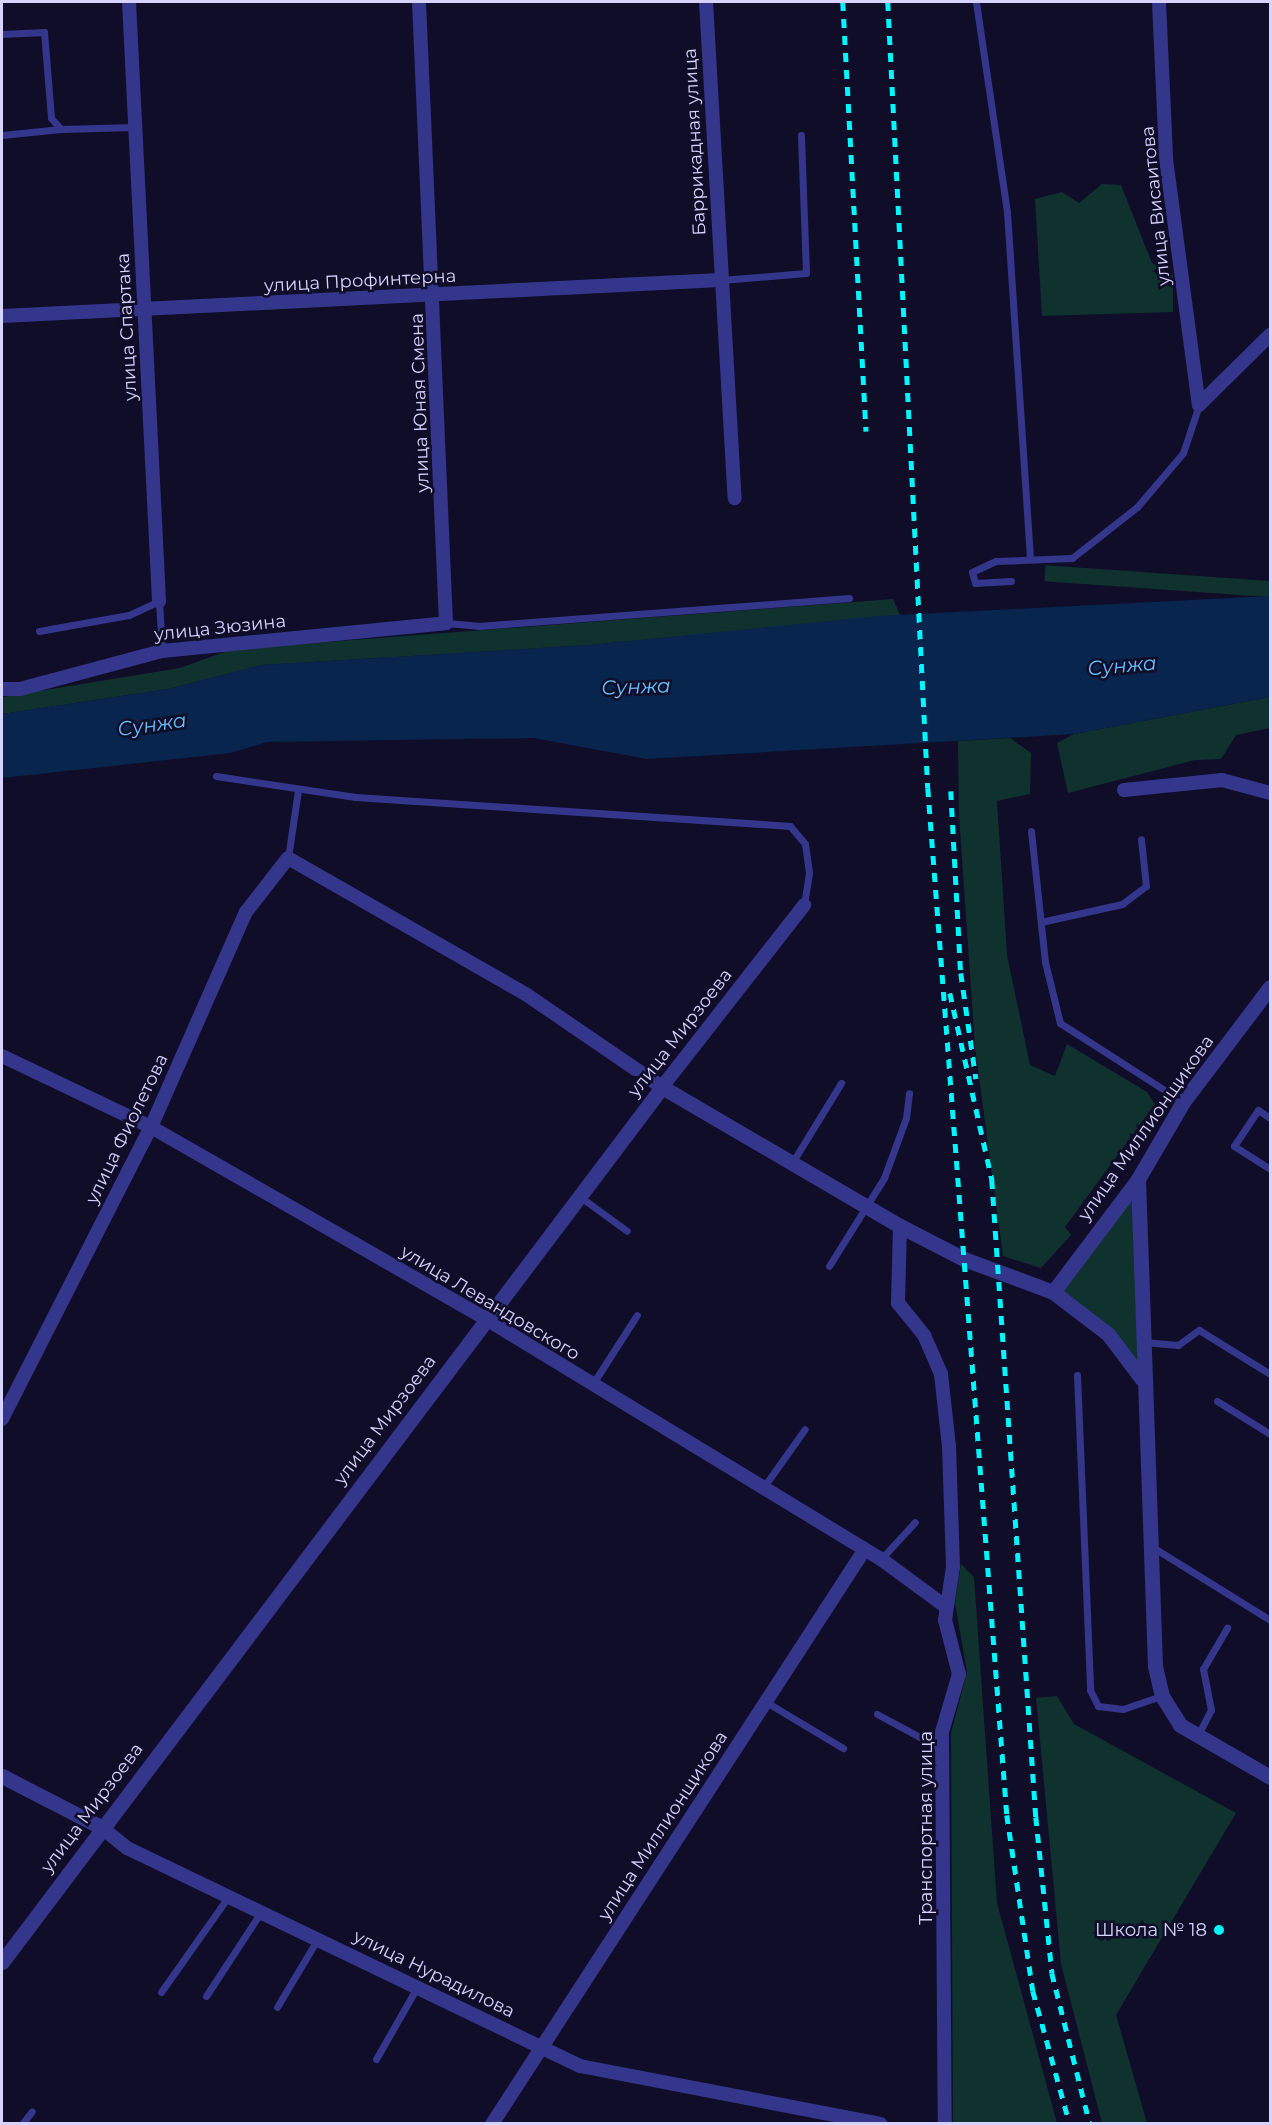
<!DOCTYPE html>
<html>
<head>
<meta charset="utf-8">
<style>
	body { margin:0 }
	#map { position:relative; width:1272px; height:2125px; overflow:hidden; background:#100d28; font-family:Montserrat,sans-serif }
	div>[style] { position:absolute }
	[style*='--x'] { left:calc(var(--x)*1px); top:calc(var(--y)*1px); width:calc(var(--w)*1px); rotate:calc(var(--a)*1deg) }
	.green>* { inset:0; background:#0f322f; transform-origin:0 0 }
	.water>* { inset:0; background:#07254d }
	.service>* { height:7px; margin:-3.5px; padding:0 3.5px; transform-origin:3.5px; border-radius:3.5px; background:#34368b }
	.minor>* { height:14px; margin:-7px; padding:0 7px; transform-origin:7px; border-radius:7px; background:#34368b }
	.tertiary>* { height:15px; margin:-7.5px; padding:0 7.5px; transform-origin:7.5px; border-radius:7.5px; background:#34368b }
	.rail>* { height:4.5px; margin-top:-2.25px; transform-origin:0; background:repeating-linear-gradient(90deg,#00f7ff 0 9px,transparent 0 17px) }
	.dots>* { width:16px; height:16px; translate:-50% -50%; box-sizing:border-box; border:3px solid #100d28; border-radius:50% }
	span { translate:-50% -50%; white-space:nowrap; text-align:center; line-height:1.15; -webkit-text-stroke:5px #100d28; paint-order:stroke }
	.street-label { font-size:18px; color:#d6d4ff }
	.poi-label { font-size:18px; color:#d6d4ff }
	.right { translate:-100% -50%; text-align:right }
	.water-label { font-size:20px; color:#62c1ff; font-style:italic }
	.frame { position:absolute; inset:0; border:3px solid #d6d4ff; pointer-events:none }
</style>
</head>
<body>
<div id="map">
	<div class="green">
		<div style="clip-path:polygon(1102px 184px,1121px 185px,1152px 263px,1173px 275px,1173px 312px,1042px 316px,1035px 199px,1062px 192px,1079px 203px)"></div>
		<div style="left:1270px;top:581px;width:16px;height:225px;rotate:94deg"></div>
		<div style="clip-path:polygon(893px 599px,900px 615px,590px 645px,262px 665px,168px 689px,2px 714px,2px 697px,180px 668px,233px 649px)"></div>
		<div style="clip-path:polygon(1270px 697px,1270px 728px,1236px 735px,1221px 759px,1195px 760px,1068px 793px,1057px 743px,1074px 734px)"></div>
		<div style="clip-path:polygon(1010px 738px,1031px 753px,1030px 794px,997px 801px,1007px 955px,1030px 1065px,1055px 1076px,1067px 1044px,1147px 1092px,1155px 1104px,1065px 1227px,1071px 1235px,1041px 1268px,1003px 1256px,975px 1047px,959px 815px,958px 741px)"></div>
		<div style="clip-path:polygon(1138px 1179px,1142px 1379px,1108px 1334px,1053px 1292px)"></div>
		<div style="clip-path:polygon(961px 1564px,974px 1577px,997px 1903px,1057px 2123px,953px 2123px,951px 1733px,967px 1672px,955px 1603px)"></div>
		<div style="clip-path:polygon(1057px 1696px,1074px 1724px,1236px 1813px,1116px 2015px,1147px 2123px,1102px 2123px,1061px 1964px,1036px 1698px)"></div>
	</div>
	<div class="water">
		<div style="clip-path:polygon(1270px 596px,1270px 697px,1074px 734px,647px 759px,533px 738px,267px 742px,231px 753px,2px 778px,2px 714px,168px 689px,262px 665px,590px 645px,878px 616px)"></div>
	</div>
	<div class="service">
		<div style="--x:976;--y:2;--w:212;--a:81.6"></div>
		<div style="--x:1007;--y:212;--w:348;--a:86.2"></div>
		<div style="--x:2;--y:34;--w:42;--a:-2.7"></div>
		<div style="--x:44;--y:32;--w:86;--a:85.3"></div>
		<div style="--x:51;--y:118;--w:15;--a:48"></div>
		<div style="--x:61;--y:129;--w:74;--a:-1.5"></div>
		<div style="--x:2;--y:135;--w:59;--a:-5.8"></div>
		<div style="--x:722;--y:280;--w:84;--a:-4.8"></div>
		<div style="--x:806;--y:273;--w:138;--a:-92.1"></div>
		<div style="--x:1011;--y:581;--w:36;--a:177"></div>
		<div style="--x:975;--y:583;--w:11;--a:-105"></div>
		<div style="--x:972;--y:572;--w:26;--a:-25"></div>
		<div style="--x:996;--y:561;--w:76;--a:-2.3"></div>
		<div style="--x:1072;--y:558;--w:83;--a:-38.1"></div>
		<div style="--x:1137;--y:507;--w:71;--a:-49.6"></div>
		<div style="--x:1183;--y:453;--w:51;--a:-71.6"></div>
		<div style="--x:446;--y:623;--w:32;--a:5"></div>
		<div style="--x:478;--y:626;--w:372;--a:-4.3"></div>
		<div style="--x:39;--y:631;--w:91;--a:-10.1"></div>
		<div style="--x:129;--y:615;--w:33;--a:-25"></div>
		<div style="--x:159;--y:601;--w:50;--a:86.6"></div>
		<div style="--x:216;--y:776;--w:141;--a:8.6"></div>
		<div style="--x:355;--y:797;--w:436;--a:3.8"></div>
		<div style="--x:790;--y:826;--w:23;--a:50"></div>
		<div style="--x:805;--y:844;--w:29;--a:82"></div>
		<div style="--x:809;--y:873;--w:32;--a:99"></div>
		<div style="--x:1031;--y:831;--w:132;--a:83.9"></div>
		<div style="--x:1045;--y:962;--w:63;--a:76.2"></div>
		<div style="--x:1060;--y:1023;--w:146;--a:32.7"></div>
		<div style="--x:288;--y:858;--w:69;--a:-81.6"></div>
		<div style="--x:1041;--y:922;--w:83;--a:-12.5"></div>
		<div style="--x:1122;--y:904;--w:30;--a:-37"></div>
		<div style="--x:1146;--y:886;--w:47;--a:-96.1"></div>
		<div style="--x:1270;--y:1118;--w:14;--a:-146"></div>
		<div style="--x:1258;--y:1110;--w:43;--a:123.7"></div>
		<div style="--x:1234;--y:1146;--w:43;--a:32.6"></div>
		<div style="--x:792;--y:1163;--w:94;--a:-58.5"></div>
		<div style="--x:579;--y:1196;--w:59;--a:36.1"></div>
		<div style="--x:829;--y:1266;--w:104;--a:-58"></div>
		<div style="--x:884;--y:1178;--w:64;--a:-69.9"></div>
		<div style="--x:906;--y:1118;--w:25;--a:-83"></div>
		<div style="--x:1144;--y:1342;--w:34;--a:5"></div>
		<div style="--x:1178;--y:1345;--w:26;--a:-36"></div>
		<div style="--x:1199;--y:1330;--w:84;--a:31.8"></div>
		<div style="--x:1077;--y:1375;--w:315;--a:87.6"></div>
		<div style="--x:1090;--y:1690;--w:18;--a:63"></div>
		<div style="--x:1098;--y:1706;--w:25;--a:7"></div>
		<div style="--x:1123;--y:1709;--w:40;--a:-18.9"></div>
		<div style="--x:592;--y:1385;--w:83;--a:-57.3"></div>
		<div style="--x:1217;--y:1401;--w:62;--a:31.9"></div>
		<div style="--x:763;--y:1488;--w:72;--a:-54.6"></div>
		<div style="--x:1154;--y:1548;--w:137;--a:31.8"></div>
		<div style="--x:881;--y:1559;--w:50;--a:-47.4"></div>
		<div style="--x:766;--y:1702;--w:90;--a:30.9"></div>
		<div style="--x:877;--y:1714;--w:74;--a:28.3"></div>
		<div style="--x:1198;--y:1735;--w:28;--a:-63"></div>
		<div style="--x:1211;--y:1710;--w:42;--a:-101"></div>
		<div style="--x:1203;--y:1669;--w:48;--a:-59.7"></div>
		<div style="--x:161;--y:1992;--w:116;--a:-54.8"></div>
		<div style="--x:206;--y:1996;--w:100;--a:-56.8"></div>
		<div style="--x:277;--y:2007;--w:78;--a:-59.2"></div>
		<div style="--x:376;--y:2059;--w:83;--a:-60.3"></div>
		<div style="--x:22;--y:2124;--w:16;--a:-52"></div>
	</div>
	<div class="minor">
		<div style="--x:129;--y:2;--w:600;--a:87.13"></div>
		<div style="--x:706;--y:2;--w:497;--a:86.7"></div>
		<div style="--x:1159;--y:2;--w:157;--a:87.4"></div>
		<div style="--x:1166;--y:159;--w:248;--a:82.4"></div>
		<div style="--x:2;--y:316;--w:719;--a:-2.87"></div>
		<div style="--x:1199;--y:405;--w:100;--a:-44.6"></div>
		<div style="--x:2;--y:689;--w:18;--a:0"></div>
		<div style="--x:20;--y:689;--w:147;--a:-15"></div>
		<div style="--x:162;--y:651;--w:285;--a:-5.6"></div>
		<div style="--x:446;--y:623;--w:622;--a:-92.49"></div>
		<div style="--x:1124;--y:790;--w:99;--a:-5.8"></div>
		<div style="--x:1222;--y:780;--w:50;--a:15.2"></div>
		<div style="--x:2;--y:1056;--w:165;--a:25.5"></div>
		<div style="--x:151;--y:1127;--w:386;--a:29.8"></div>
		<div style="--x:486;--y:1319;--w:462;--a:31.3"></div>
		<div style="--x:881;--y:1559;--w:79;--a:36.3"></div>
		<div style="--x:900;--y:1226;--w:77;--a:91.5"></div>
		<div style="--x:898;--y:1303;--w:41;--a:50.9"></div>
		<div style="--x:924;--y:1335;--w:43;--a:66.4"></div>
		<div style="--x:941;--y:1374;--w:72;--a:83.7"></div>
		<div style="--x:949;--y:1446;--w:121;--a:88.1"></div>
		<div style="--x:953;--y:1567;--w:54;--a:98.6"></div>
		<div style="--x:945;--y:1620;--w:56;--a:75.5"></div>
		<div style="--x:959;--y:1674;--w:60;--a:106.3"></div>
		<div style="--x:942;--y:1732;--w:392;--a:89.6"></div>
		<div style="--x:2;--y:1419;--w:328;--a:-63"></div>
		<div style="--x:151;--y:1127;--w:235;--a:-66.2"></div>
		<div style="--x:246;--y:912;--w:68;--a:-52.1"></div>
		<div style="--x:288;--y:858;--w:275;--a:29.8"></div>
		<div style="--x:527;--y:995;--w:163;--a:34.3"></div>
		<div style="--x:662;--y:1087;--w:231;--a:-52"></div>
		<div style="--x:101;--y:1827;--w:33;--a:39"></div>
		<div style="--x:127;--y:1848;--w:503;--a:25.7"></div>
		<div style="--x:580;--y:2066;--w:306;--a:10.9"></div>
		<div style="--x:492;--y:2124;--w:685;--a:-57.03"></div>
	</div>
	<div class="tertiary">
		<div style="--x:1138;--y:1179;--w:487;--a:88"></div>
		<div style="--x:1155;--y:1666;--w:31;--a:77"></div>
		<div style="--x:1162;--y:1696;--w:34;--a:58"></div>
		<div style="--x:1180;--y:1725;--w:104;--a:30"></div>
		<div style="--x:1053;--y:1292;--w:141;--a:-53"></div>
		<div style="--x:1138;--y:1179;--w:89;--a:-59.7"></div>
		<div style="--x:1183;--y:1102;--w:144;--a:-52.9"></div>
		<div style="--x:2;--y:1776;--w:111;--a:27.3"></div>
		<div style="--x:2;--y:1962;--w:1096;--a:-52.97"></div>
		<div style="--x:662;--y:1087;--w:276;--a:30.3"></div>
		<div style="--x:900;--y:1226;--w:72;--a:27.3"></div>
		<div style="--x:964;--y:1259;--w:95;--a:20.3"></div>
		<div style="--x:1053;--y:1292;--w:69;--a:37.4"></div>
		<div style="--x:1108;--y:1334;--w:56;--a:52.9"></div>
	</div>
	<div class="rail">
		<div style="--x:843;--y:2;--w:430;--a:86.9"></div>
		<div style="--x:888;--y:2;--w:787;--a:87.09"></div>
		<div style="--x:928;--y:788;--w:1030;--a:85.6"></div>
		<div style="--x:1007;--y:1815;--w:178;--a:81.6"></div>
		<div style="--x:1033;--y:1991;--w:138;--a:74.5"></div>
		<div style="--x:951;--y:791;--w:182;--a:86.9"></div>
		<div style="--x:961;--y:973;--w:107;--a:81.9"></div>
		<div style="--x:950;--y:993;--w:192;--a:77.3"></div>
		<div style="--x:992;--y:1180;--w:639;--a:86.05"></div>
		<div style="--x:1036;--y:1817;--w:157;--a:84.1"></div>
		<div style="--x:1052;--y:1973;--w:156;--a:75.9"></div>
	</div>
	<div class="dots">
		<div style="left:1219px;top:1930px;background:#00f7ff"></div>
	</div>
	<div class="street-label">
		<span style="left:695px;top:142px;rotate:-93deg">Баррикадная улица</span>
		<span style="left:1156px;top:206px;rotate:-96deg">улица Висаитова</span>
		<span style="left:360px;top:281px;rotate:-3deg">улица Профинтерна</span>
		<span style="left:127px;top:327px;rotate:-93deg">улица Спартака</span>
		<span style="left:420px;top:403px;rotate:-92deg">улица Юная Смена</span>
		<span style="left:220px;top:628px;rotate:-6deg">улица Зюзина</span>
		<span style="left:680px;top:1033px;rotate:-52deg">улица Мирзоева</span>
		<span style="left:1146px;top:1128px;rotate:-55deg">улица Миллионщикова</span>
		<span style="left:127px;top:1129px;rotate:-64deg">улица Фиолетова</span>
		<span style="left:490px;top:1303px;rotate:31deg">улица Левандовского</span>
		<span style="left:385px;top:1420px;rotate:-53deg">улица Мирзоева</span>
		<span style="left:92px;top:1808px;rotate:-53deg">улица Мирзоева</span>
		<span style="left:663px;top:1826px;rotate:-57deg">улица Миллионщикова</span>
		<span style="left:926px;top:1828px;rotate:-90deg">Транспортная улица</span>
		<span style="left:434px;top:1974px;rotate:26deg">улица Нурадилова</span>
	</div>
	<div class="poi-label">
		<span class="right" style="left:1207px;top:1930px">Школа № 18</span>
	</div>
	<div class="water-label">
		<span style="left:1122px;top:666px;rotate:-5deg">Сунжа</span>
		<span style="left:636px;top:687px;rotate:-2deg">Сунжа</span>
		<span style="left:152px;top:725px;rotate:-8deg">Сунжа</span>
	</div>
	<div class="frame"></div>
</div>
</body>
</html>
